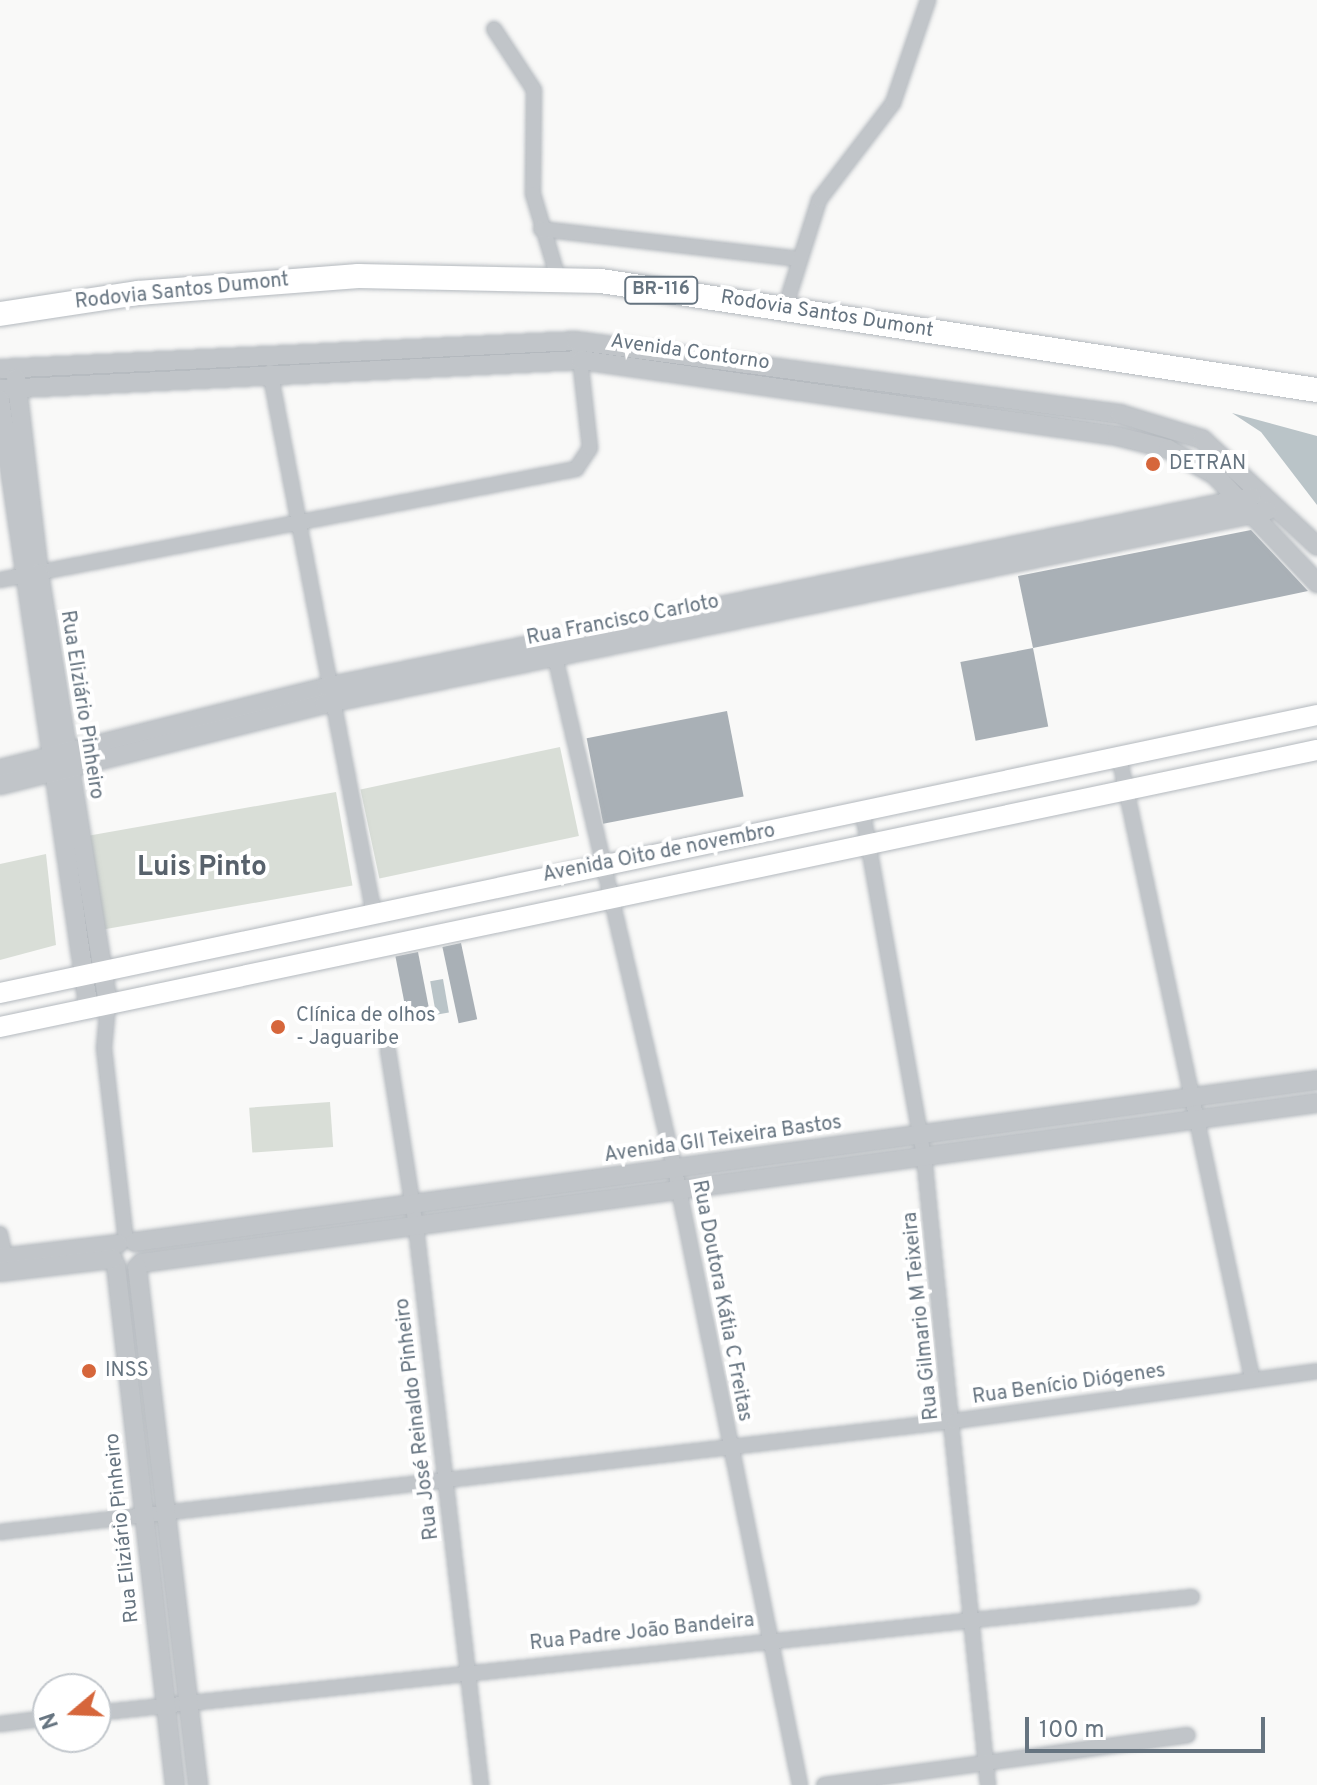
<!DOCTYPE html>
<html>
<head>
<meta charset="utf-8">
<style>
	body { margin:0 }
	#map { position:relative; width:1317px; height:1785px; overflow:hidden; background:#f9f9f8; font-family:Overpass,sans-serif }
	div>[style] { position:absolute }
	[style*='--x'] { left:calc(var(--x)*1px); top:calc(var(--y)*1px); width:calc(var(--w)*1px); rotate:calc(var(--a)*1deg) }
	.green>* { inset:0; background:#d9ded7; transform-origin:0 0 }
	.water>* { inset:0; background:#bac4c8; transform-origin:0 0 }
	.building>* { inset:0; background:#a9b0b6; transform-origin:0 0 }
	.roads { filter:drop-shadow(0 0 2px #b4b9be) drop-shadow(0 0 2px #b4b9be) }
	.minor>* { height:14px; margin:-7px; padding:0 7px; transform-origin:7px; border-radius:7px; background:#c1c5c9 }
	.tertiary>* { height:18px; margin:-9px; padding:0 9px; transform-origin:9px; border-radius:9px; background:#c1c5c9 }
	.secondary>* { height:20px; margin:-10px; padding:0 10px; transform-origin:10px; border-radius:10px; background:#fff }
	.trunk>* { height:24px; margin:-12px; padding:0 12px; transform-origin:12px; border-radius:12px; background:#fff }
	.dots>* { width:22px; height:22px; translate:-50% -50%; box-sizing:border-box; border:4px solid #fff; border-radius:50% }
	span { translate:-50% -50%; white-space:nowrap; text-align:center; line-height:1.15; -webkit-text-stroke:8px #fff; paint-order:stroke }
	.shield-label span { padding:2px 6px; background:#fff; border:2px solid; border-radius:6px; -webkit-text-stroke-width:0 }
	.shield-label { font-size:18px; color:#667480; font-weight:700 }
	.street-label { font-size:20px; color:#667480 }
	.poi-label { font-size:20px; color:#667480 }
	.left { translate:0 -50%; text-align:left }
	.district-label { font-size:28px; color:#58626c; font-weight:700 }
	.north { position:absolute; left:32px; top:1673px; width:80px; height:80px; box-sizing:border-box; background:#fff; border:2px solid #c2c7cc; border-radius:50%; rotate:251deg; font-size:22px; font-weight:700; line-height:32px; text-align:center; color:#667480 }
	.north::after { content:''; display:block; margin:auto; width:28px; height:36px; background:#d6663b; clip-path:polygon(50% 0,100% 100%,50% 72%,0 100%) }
	.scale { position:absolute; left:1025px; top:1717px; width:240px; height:36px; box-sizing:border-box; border:4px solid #667480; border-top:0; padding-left:10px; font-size:24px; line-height:28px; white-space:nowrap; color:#667480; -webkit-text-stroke:6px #fff; paint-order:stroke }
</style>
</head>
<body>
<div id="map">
	<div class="green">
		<div style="left:560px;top:747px;width:91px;height:204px;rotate:78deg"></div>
		<div style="left:336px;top:792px;width:95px;height:253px;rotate:80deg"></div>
		<div style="clip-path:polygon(46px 854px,56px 945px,0 960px,0 864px)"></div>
		<div style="left:330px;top:1102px;width:45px;height:81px;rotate:86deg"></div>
	</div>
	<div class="water">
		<div style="clip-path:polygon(1232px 413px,1317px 436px,1317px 505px,1261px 432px)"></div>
		<div style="left:443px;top:979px;width:34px;height:13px;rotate:80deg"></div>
	</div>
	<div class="building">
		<div style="clip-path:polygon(1251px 530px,1308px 591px,1033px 648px,1018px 576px)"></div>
		<div style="left:1033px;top:648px;width:80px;height:74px;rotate:79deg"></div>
		<div style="left:727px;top:711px;width:87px;height:143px;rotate:79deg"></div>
		<div style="left:461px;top:943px;width:78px;height:19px;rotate:78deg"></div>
		<div style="left:418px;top:952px;width:68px;height:23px;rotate:79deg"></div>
	</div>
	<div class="roads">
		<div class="minor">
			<div style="--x:494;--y:29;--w:73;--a:56.7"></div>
			<div style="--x:534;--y:90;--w:104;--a:90.6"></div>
			<div style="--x:533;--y:194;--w:91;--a:73.4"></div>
			<div style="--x:541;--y:229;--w:260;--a:6.6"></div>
			<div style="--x:785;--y:308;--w:113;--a:-72.5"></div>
			<div style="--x:819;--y:200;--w:122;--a:-52.7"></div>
			<div style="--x:893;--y:103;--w:109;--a:-71.2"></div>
			<div style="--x:270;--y:372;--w:552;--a:79.14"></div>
			<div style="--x:0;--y:580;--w:587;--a:-10.91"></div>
			<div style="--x:576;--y:469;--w:25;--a:-56"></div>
			<div style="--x:590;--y:448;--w:99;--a:-96.4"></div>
			<div style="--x:553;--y:648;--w:536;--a:76.85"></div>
			<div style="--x:675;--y:1170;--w:628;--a:78.51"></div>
			<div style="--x:1120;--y:761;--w:631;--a:77.92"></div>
			<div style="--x:863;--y:814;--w:347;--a:79.9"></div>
			<div style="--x:924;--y:1156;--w:632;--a:84.19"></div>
			<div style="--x:108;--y:1005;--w:43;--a:95.3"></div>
			<div style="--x:104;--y:1048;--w:193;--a:83.5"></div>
			<div style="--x:388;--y:1050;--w:179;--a:81"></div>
			<div style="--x:416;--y:1227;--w:562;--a:83.36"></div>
			<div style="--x:0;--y:1234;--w:24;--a:78"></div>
			<div style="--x:0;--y:1532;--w:960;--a:-6.64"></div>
			<div style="--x:954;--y:1421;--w:366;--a:-7.8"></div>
			<div style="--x:96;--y:1713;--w:1102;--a:-6.04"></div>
			<div style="--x:0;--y:1724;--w:48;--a:-7.1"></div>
			<div style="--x:824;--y:1785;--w:367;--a:-7.8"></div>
		</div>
		<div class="tertiary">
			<div style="--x:0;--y:369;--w:577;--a:-2.78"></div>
			<div style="--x:576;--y:341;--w:549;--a:7.64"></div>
			<div style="--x:1120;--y:414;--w:86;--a:17"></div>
			<div style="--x:1202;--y:439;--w:157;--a:42.9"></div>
			<div style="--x:16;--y:378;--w:196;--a:83.3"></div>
			<div style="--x:39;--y:573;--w:437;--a:80.9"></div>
			<div style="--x:0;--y:389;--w:582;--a:-2.86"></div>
			<div style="--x:581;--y:360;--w:541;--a:8.07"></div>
			<div style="--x:1117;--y:436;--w:53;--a:14.3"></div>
			<div style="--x:1168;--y:449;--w:54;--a:29"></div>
			<div style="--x:1215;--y:475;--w:149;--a:46.6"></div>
			<div style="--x:0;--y:400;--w:616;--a:81.7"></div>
			<div style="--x:0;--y:769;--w:336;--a:-14.1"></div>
			<div style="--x:326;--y:687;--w:945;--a:-11.6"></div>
			<div style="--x:0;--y:785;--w:334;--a:-14"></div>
			<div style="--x:324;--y:704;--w:963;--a:-11.57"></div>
			<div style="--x:135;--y:1242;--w:1193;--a:-7.8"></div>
			<div style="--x:0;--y:1258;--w:119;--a:-6.8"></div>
			<div style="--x:141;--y:1263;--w:1187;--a:-7.75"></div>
			<div style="--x:116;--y:1265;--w:523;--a:83.53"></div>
			<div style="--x:137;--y:1267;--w:522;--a:83.28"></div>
			<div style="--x:0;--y:1272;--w:114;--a:-6.6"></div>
		</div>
		<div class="secondary">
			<div style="--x:0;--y:993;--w:1346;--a:-11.92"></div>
			<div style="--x:0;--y:1027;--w:1346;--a:-11.88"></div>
		</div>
		<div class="trunk">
			<div style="--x:0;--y:314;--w:140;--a:-8.7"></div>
			<div style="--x:138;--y:293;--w:221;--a:-4.4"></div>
			<div style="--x:358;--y:276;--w:243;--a:1.2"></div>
			<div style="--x:601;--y:281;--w:724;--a:8.66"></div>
		</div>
	</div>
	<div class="dots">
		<div style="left:1153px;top:464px;background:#d6663b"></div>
		<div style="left:278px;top:1027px;background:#d6663b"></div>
		<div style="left:89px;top:1371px;background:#d6663b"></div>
	</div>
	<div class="shield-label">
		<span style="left:661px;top:290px">BR-116</span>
	</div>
	<div class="street-label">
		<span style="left:182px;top:292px;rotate:-6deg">Rodovia Santos Dumont</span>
		<span style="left:827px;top:315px;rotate:9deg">Rodovia Santos Dumont</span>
		<span style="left:690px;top:353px;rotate:8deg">Avenida Contorno</span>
		<span style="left:623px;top:621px;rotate:-11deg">Rua Francisco Carloto</span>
		<span style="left:81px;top:705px;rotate:81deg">Rua Eliziário Pinheiro</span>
		<span style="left:659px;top:854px;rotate:-11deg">Avenida Oito de novembro</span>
		<span style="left:723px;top:1140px;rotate:-8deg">Avenida GIl Teixeira Bastos</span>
		<span style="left:721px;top:1301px;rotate:79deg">Rua Doutora Kátia C Freitas</span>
		<span style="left:922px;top:1316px;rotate:-96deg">Rua Gilmario M Teixeira</span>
		<span style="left:1069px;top:1385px;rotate:-8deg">Rua Benício Diógenes</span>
		<span style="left:418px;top:1419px;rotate:-97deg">Rua José Reinaldo Pinheiro</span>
		<span style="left:123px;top:1528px;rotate:-96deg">Rua Eliziário Pinheiro</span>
		<span style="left:642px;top:1633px;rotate:-6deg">Rua Padre João Bandeira</span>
	</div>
	<div class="poi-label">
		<span class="left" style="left:1169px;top:464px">DETRAN</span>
		<span class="left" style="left:296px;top:1028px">Clínica de olhos<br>- Jaguaribe</span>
		<span class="left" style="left:105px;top:1371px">INSS</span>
	</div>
	<div class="district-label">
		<span style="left:202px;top:868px">Luis Pinto</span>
	</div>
	<div class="north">N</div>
	<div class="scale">100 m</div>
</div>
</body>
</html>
